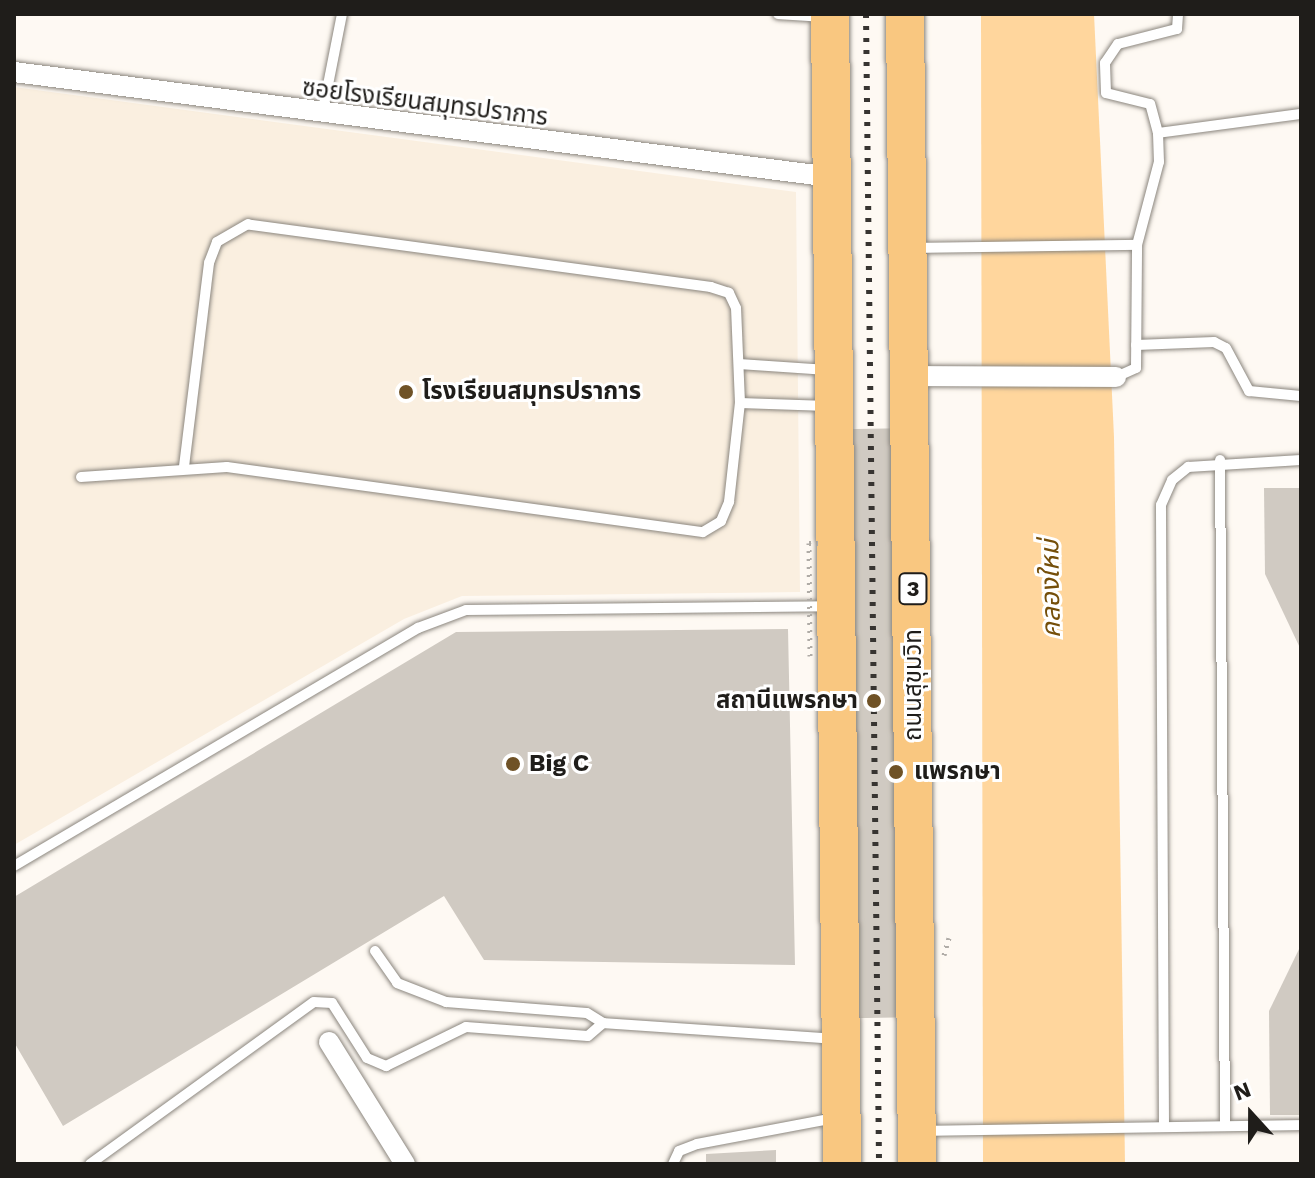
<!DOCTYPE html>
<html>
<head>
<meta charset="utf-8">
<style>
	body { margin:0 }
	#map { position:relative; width:1315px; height:1178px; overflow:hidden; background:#fef9f3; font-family:"Work Sans","Noto Sans Thai",sans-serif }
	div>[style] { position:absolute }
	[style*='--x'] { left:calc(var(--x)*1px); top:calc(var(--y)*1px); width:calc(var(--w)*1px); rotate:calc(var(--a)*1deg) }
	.built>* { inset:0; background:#faefe0 }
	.water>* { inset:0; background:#ffd69d }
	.building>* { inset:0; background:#d0cac2; transform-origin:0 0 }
	.path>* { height:5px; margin-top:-2.5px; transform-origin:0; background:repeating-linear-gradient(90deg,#b0aca7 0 2px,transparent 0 8px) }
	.roads { filter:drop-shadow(0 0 2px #8b867e) drop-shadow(0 0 2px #8b867e) }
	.lane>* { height:10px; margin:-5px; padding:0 5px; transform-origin:5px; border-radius:5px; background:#fff }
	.street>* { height:20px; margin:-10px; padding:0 10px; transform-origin:10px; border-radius:10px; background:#fff }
	.highway>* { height:38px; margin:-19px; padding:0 19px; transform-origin:19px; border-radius:19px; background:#f9c780 }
	.rail>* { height:6px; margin-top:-3px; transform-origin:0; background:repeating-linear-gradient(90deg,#373431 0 4px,transparent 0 12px) }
	.path-bridge>* { height:5px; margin-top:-2.5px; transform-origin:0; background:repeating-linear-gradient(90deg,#b0aca7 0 2px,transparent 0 8px) }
	.dots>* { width:22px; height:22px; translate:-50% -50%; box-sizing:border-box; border:4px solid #fff; border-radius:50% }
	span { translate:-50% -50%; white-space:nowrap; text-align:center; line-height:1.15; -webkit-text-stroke:6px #fff; paint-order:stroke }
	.shield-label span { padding:2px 6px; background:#fff; border:2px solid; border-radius:6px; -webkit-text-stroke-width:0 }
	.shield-label { font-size:22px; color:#1f1d1a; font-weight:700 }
	.street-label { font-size:24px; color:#1f1d1a }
	.poi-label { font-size:24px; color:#1f1d1a; font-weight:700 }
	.left { translate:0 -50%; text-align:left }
	.right { translate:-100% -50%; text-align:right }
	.water-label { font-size:26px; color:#754f0a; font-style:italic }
	.frame { position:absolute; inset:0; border:16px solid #1f1d1a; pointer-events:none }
	.north { position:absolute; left:1211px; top:1074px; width:80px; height:80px; -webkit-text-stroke:6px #fff; paint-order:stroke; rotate:339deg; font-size:22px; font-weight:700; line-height:32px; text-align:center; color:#1f1d1a }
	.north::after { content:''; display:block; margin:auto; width:28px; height:36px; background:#1f1d1a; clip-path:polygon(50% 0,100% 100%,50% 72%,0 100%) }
</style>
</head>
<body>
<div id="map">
	<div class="built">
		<div style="clip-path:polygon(14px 87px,796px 192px,800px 592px,462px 596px,404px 619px,14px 845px)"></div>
	</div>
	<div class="water">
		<div style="clip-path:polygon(981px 14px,1094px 14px,1114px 437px,1125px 1164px,983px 1164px)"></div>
	</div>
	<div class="building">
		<div style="left:914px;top:428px;width:589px;height:87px;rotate:89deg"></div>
		<div style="clip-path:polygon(1264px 488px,1301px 488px,1301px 650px,1265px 574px)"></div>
		<div style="clip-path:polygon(788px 629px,795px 965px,484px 960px,444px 896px,63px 1126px,14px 1042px,14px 897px,456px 632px)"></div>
		<div style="clip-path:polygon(1301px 945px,1301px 1115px,1270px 1115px,1269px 1011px)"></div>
		<div style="clip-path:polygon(776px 1150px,776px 1164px,706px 1164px,706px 1154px)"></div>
	</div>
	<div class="path">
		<div style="--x:944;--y:955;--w:18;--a:-74"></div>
	</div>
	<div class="roads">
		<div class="lane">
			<div style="--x:778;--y:14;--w:46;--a:3.7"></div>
			<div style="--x:322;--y:115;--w:103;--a:-78.8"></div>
			<div style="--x:1158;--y:133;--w:144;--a:-7.6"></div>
			<div style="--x:915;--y:248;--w:222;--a:-0.8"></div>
			<div style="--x:1136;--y:345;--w:78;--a:-2.2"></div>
			<div style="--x:1214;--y:342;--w:13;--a:27"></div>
			<div style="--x:1226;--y:348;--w:49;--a:61.9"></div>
			<div style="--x:1249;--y:391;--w:52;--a:5.5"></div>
			<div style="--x:739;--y:364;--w:89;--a:3.9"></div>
			<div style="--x:1116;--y:377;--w:22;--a:-24"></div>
			<div style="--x:1136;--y:368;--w:123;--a:-89.5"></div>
			<div style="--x:1137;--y:245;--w:86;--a:-75.2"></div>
			<div style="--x:1159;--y:162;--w:29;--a:-92"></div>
			<div style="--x:1158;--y:133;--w:30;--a:-105"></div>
			<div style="--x:1150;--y:104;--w:45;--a:-166"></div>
			<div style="--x:1106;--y:93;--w:30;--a:-92"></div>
			<div style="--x:1105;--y:63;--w:23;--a:-56"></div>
			<div style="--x:1118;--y:44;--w:61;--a:-14.3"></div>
			<div style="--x:1177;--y:29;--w:15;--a:-86"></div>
			<div style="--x:740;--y:403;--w:88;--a:2"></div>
			<div style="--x:1220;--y:460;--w:665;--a:89.57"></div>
			<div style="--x:81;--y:477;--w:146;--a:-3.9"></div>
			<div style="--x:227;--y:467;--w:480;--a:7.8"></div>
			<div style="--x:703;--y:532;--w:21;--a:-31"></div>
			<div style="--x:721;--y:521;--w:21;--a:-67"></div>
			<div style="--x:729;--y:502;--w:100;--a:-83.7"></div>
			<div style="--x:740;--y:403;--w:95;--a:-92.4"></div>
			<div style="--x:736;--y:308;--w:17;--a:-115"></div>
			<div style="--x:729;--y:293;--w:19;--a:-162"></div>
			<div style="--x:711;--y:287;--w:467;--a:-172.3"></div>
			<div style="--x:248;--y:224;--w:36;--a:150"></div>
			<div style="--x:217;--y:242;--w:22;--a:111"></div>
			<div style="--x:209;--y:263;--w:206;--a:97"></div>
			<div style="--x:14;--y:866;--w:469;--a:-30.5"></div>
			<div style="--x:418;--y:628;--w:51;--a:-20.6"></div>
			<div style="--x:466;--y:610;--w:364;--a:-0.6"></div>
			<div style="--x:375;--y:951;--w:39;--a:55"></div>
			<div style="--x:397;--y:983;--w:53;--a:21.2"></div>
			<div style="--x:446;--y:1002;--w:141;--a:4.5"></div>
			<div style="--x:587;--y:1013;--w:19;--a:32"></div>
			<div style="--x:603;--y:1023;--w:233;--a:3.9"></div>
			<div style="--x:1164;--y:1126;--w:621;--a:-90.28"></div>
			<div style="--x:1161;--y:505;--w:27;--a:-66"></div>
			<div style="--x:1172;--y:480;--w:21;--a:-39"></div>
			<div style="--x:1188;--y:467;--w:113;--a:-3.5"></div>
			<div style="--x:922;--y:1131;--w:379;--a:-0.9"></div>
			<div style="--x:90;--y:1164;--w:276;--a:-35.9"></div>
			<div style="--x:314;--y:1002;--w:18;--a:3"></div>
			<div style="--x:332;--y:1003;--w:65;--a:57.5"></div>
			<div style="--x:367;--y:1058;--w:21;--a:23"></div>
			<div style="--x:386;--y:1066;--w:89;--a:-26"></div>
			<div style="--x:466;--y:1027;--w:122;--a:4.2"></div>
			<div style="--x:588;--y:1036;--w:20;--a:-41"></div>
			<div style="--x:673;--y:1164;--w:14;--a:-65"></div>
			<div style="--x:679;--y:1151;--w:19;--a:-21"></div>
			<div style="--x:697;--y:1144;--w:140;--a:-10.7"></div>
		</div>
		<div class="street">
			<div style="--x:14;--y:72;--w:824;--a:7.32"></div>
			<div style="--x:913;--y:376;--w:203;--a:0.3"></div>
			<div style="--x:329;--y:1042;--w:144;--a:58.1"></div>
		</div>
		<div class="highway">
			<div style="--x:830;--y:14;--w:1150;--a:89.4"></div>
			<div style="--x:905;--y:14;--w:1150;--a:89.4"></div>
		</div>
	</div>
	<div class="rail">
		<div style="--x:866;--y:14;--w:1150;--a:89.35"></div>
	</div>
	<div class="path-bridge">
		<div style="--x:810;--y:656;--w:113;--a:-90.5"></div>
		<div style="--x:809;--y:543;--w:9;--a:0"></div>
	</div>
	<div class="dots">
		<div style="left:406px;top:392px;background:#6f5226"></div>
		<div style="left:874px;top:701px;background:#6f5226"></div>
		<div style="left:513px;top:764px;background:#6f5226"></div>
		<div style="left:896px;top:772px;background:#6f5226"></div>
	</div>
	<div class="shield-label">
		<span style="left:913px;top:589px">3</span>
	</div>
	<div class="street-label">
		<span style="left:425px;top:103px;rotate:7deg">ซอยโรงเรียนสมุทรปราการ</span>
		<span style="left:914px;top:685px;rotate:-90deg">ถนนสุขุมวิท</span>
	</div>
	<div class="poi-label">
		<span class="left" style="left:422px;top:392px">โรงเรียนสมุทรปราการ</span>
		<span class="right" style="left:858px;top:701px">สถานีแพรกษา</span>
		<span class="left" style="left:529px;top:764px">Big C</span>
		<span class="left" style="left:914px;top:772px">แพรกษา</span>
	</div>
	<div class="water-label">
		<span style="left:1051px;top:589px;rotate:-91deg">คลองใหม่</span>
	</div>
	<div class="frame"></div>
	<div class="north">N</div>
</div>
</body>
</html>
